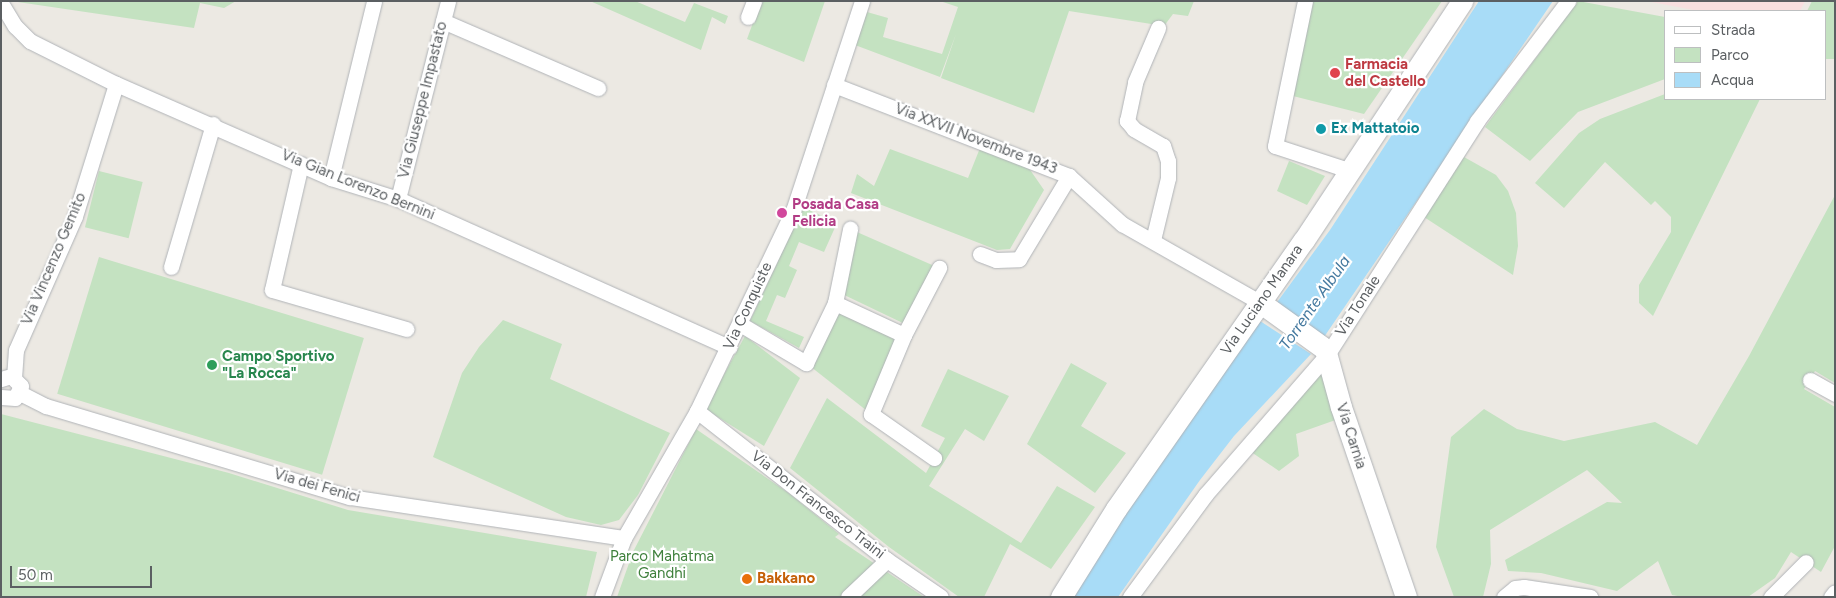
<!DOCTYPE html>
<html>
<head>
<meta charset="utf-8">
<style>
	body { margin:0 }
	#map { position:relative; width:1836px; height:598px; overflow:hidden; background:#ece9e3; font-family:Figtree,sans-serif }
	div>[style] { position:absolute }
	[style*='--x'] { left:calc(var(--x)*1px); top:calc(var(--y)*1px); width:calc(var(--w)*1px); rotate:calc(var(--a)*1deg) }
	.medical>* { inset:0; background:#f8dfdf }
	.green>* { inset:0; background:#c4e2c1; transform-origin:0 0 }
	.water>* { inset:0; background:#a8dcf7 }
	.roads { filter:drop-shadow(0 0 1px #b0b3b7) drop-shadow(0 0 1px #b0b3b7) }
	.street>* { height:15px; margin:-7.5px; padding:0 7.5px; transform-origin:7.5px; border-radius:7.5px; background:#fff }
	.secondary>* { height:21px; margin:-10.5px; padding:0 10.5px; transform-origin:10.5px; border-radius:10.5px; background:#fff }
	.dots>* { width:14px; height:14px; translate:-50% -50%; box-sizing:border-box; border:2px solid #fff; border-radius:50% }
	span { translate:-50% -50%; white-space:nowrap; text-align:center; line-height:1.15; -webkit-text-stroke:4.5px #fff; paint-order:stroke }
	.health-label { font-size:15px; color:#be3a42; font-weight:700 }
	.left { translate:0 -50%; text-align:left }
	.street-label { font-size:15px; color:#5b5f62 }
	.culture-label { font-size:15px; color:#0d838f; font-weight:700 }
	.hotel-label { font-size:15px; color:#b23c85; font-weight:700 }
	.leisure-label { font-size:15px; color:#27864d; font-weight:700 }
	.park-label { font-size:15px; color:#3f803c }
	.food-label { font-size:15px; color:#c56008; font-weight:700 }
	.water-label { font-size:16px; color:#44799f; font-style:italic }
	.frame { position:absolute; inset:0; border:2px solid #5b5f62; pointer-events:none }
	.legend { position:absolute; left:1664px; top:10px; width:162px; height:90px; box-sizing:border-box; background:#fff; border:1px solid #bdbfc0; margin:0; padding:6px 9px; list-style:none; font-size:15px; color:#5b5f62 }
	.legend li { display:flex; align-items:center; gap:10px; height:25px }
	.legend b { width:25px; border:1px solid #bdbfc0 }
	.scale { position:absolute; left:10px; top:566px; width:142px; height:22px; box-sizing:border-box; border:2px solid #5b5f62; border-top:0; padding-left:6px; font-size:15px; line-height:18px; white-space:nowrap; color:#5b5f62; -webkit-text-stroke:4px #fff; paint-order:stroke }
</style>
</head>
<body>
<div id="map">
	<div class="medical">
		<div style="clip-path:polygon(1646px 1px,1805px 1px,1800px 11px,1699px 11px)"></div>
	</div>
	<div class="green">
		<div style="clip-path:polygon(11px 1px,236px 1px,224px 8px,200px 3px,194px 28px)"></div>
		<div style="clip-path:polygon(590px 1px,635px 1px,685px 22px,694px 3px,728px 16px,725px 24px,712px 17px,701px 50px)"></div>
		<div style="clip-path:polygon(761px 1px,825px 1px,804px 62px,747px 39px)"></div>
		<div style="clip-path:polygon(940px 1px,1194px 1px,1188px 16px,1173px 14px,1164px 26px,1069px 11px,1034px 113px,941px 78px,956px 34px,940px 77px,855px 45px,867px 12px,888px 18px,883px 37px,942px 54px,958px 7px)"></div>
		<div style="clip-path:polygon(1312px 1px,1442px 1px,1364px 114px,1293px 96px)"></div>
		<div style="clip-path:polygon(1578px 1px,1665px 17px,1665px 79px,1578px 112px,1530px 161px,1485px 127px)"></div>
		<div style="clip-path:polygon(1812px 1px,1835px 1px,1835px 59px,1825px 59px,1825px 11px,1807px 11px)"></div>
		<div style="clip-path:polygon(1665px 94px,1665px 99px,1760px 99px,1653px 316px,1639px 303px,1639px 285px,1671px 232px,1671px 217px,1655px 201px,1651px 205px,1605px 162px,1564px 208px,1535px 183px,1579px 133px,1600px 119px)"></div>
		<div style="clip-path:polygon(980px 148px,1026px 164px,1044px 190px,1010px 249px,997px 250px,851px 193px,857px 174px,874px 186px,890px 149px,968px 178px)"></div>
		<div style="clip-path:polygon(1464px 157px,1496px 175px,1508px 191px,1516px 213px,1518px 246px,1513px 275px,1424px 217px)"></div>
		<div style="clip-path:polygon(1289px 161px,1325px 176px,1307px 205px,1277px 191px)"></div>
		<div style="left:99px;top:171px;width:45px;height:58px;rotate:14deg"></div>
		<div style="clip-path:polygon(1835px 195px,1835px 383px,1815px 371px,1804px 389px,1835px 407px,1835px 546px,1821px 572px,1791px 552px,1775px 578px,1748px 597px,1683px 597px,1672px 595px,1658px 561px,1617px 591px,1541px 573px,1508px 571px,1505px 560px,1607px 502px,1622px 503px,1587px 470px,1490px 530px,1491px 564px,1483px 597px,1454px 597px,1436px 547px,1451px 437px,1484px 409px,1517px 429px,1564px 441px,1655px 422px,1697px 445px,1749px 356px)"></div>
		<div style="clip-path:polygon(803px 207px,837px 223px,824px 252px,799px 242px,789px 266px,797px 270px,785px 298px,777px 295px,766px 321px,804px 337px,799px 348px,750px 321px)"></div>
		<div style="clip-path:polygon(850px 229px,939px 268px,909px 326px,838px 292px)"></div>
		<div style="left:99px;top:257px;width:277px;height:143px;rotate:17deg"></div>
		<div style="clip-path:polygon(835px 303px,904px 335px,871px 414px,806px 363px)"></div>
		<div style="clip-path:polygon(503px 320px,562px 344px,550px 379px,670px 433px,638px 495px,619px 520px,601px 525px,566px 517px,433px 457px,462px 373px,479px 347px)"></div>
		<div style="clip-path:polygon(745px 336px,800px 378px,764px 446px,705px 409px)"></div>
		<div style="clip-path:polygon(1327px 355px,1344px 417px,1296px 434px,1299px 456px,1279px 471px,1244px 447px)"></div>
		<div style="clip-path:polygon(1071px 363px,1107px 383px,1081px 426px,1126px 453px,1095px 493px,1027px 444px)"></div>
		<div style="clip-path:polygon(948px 369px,1009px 396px,984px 441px,965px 429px,929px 486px,1021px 543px,1057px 486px,1095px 507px,1051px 569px,1010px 544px,984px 597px,959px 597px,889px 547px,790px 468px,827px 398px,926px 473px,945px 438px,921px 426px)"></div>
		<div style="clip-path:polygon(1px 414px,229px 473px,348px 510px,597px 552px,586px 597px,1px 597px)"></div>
		<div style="clip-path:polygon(696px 429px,790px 494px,839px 534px,835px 537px,924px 597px,617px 597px,633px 552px)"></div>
	</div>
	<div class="water">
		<div style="clip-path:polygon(1479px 1px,1553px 1px,1322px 340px,1275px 305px,1330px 230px)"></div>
		<div style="clip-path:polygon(1260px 321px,1311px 354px,1234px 436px,1200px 480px,1118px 597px,1066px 597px)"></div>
	</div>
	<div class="roads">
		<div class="street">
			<div style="--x:1305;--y:1;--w:148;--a:101.7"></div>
			<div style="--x:1275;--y:146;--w:80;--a:18.2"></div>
			<div style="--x:1;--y:3;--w:27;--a:59"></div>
			<div style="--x:15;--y:26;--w:21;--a:45"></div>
			<div style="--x:30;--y:41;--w:96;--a:26.6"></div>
			<div style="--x:116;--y:84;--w:235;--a:23.6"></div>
			<div style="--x:331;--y:178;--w:70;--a:17.4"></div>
			<div style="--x:398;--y:199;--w:363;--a:24.1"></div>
			<div style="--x:748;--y:17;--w:17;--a:-69"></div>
			<div style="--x:443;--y:21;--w:169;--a:23.4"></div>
			<div style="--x:834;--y:85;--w:252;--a:21.2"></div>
			<div style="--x:1069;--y:176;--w:72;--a:42.2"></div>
			<div style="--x:1122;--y:224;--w:160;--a:29.6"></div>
			<div style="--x:301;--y:164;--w:129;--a:103"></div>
			<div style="--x:272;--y:290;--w:140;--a:16.2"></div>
			<div style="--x:331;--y:178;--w:182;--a:-76.3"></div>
			<div style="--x:398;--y:199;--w:204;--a:-75.8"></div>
			<div style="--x:1153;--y:240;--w:64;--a:-76.4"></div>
			<div style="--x:1168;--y:178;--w:17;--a:-90"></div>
			<div style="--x:1168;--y:161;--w:16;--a:-108"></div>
			<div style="--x:1163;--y:146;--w:34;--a:-150"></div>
			<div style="--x:1134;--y:129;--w:11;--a:-131"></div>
			<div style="--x:1127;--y:121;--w:40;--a:-78"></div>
			<div style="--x:1135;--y:82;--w:59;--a:-66.9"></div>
			<div style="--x:980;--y:254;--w:17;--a:21"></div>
			<div style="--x:996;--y:260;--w:23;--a:-2"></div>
			<div style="--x:1019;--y:259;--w:97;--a:-58.9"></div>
			<div style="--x:171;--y:267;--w:149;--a:-73.6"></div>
			<div style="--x:835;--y:303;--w:76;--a:-78.5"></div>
			<div style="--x:740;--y:324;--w:77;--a:30.6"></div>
			<div style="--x:806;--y:363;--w:67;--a:-64.2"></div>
			<div style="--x:835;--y:303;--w:76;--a:24.9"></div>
			<div style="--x:904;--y:335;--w:86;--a:112.7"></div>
			<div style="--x:871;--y:414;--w:77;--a:34.9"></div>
			<div style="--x:904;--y:335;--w:76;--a:-62.4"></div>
			<div style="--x:14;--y:378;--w:28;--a:-86"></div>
			<div style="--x:16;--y:350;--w:146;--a:-66.2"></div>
			<div style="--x:75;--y:216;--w:138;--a:-72.7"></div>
			<div style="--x:1;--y:379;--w:10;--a:-17"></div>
			<div style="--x:11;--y:376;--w:14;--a:45"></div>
			<div style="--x:21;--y:386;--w:13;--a:117"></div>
			<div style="--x:15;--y:398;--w:14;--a:-176"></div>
			<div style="--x:1810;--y:380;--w:29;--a:29"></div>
			<div style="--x:20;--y:393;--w:29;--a:27"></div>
			<div style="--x:46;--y:406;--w:317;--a:16.7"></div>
			<div style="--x:350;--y:497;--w:277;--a:8.5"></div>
			<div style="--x:697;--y:411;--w:241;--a:38.1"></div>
			<div style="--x:887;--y:560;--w:65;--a:34.4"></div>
			<div style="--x:602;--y:597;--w:63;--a:-69.6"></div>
			<div style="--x:624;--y:538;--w:146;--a:-60.1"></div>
			<div style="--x:697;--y:411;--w:222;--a:-64.4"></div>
			<div style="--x:793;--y:211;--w:221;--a:-71.8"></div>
			<div style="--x:848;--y:597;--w:54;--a:-43.5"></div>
			<div style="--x:1130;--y:597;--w:128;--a:-53.6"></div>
			<div style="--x:1206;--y:494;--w:184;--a:-49"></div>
			<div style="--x:1327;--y:355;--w:278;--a:-57.3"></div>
			<div style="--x:1477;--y:121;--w:151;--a:-52.8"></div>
			<div style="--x:1504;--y:597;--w:14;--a:-39"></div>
			<div style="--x:1515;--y:588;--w:9;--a:-6"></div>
			<div style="--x:1524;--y:587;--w:67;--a:8.6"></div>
			<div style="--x:1771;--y:597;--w:49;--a:-45"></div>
			<div style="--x:1831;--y:597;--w:6;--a:-51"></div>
		</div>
		<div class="secondary">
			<div style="--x:1261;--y:303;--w:79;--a:35.7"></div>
			<div style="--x:1325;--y:349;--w:60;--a:74.6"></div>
			<div style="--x:1341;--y:407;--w:201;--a:71.1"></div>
			<div style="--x:1061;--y:597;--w:104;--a:-58"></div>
			<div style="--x:1116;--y:509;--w:328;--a:-55.1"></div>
			<div style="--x:1304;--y:240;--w:287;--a:-56.5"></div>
		</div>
	</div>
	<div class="dots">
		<div style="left:1335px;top:73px;background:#e0444e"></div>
		<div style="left:1321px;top:129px;background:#0f9aa8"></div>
		<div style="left:782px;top:213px;background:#d1479c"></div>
		<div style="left:212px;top:365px;background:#2e9e5b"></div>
		<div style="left:747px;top:579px;background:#e8710a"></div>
	</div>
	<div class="health-label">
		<span class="left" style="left:1345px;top:73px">Farmacia<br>del Castello</span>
	</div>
	<div class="street-label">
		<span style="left:423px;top:100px;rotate:-76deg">Via Giuseppe Impastato</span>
		<span style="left:976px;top:139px;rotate:21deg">Via XXVII Novembre 1943</span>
		<span style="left:358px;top:185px;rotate:22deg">Via Gian Lorenzo Bernini</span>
		<span style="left:54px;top:259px;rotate:-67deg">Via Vincenzo Gemito</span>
		<span style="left:1262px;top:300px;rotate:-55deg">Via Luciano Manara</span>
		<span style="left:748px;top:306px;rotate:-65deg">Via Conquiste</span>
		<span style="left:1358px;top:306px;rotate:-57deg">Via Tonale</span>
		<span style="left:1351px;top:436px;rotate:72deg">Via Carnia</span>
		<span style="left:317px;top:486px;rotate:16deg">Via dei Fenici</span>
		<span style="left:818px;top:505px;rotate:38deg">Via Don Francesco Traini</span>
	</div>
	<div class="culture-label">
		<span class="left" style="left:1331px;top:129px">Ex Mattatoio</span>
	</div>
	<div class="hotel-label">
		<span class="left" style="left:792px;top:213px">Posada Casa<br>Felicia</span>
	</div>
	<div class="leisure-label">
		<span class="left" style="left:222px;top:365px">Campo Sportivo<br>"La Rocca"</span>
	</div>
	<div class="park-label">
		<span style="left:662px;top:565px">Parco Mahatma<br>Gandhi</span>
	</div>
	<div class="food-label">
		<span class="left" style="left:757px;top:579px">Bakkano</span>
	</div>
	<div class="water-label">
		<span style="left:1315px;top:303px;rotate:-55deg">Torrente Albula</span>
	</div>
	<div class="frame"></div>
	<ul class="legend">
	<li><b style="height:6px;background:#fff"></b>Strada</li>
	<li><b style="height:14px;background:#c4e2c1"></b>Parco</li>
	<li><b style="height:14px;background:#a8dcf7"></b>Acqua</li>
	</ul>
	<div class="scale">50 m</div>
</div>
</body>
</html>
